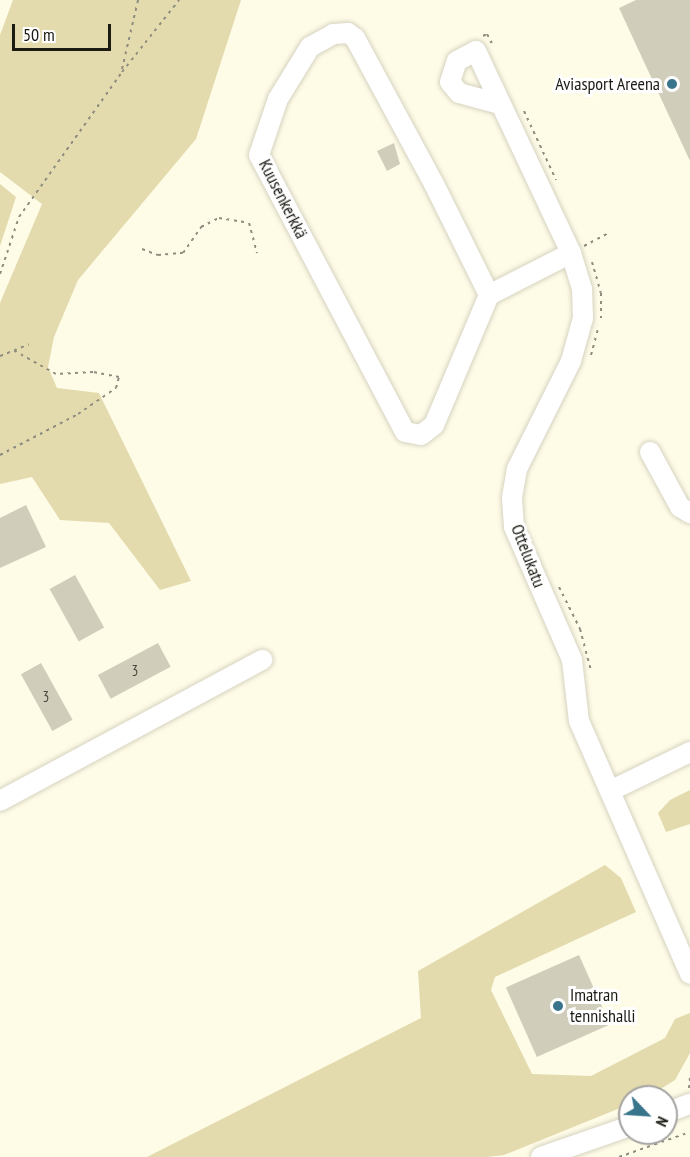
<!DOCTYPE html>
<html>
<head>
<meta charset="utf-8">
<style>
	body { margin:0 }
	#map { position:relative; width:690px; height:1157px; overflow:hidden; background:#fefbe7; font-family:"PT Sans Narrow",sans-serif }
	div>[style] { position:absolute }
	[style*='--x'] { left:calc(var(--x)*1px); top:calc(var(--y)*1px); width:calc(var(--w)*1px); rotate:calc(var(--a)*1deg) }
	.green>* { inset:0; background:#e3dbad }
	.building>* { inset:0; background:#d0cdba; transform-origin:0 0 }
	.path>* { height:2px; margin-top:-1px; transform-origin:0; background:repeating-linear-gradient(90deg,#8f8d7f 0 3px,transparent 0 7.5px) }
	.roads { filter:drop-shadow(0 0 2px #d6d3c0) drop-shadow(0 0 2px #d6d3c0) }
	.minor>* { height:20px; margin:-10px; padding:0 10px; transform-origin:10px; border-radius:10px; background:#fff }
	.dots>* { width:16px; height:16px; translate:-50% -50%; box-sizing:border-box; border:3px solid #fff; border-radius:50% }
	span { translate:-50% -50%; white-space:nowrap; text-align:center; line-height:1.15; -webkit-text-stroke:6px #fff; paint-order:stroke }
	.number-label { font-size:15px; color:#48473d }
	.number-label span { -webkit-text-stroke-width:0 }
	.poi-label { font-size:18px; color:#1b1a13 }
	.right { translate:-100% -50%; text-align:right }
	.left { translate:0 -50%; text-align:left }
	.street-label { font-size:18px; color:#1b1a13 }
	.north { position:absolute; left:618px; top:1085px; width:60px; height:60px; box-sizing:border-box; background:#fff; border:2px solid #a4a3a1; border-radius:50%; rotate:115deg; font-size:16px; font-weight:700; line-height:24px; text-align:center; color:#1b1a13 }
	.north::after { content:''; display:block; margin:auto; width:21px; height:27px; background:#38748b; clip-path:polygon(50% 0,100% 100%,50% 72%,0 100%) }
	.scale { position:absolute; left:12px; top:24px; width:99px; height:27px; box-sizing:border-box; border:3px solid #1b1a13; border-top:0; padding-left:8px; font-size:18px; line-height:21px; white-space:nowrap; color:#1b1a13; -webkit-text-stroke:4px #fff; paint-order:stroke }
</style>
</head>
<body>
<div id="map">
	<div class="green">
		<div style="clip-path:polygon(13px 0,241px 0,196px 139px,78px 280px,54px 337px,48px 367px,57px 388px,99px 393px,191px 581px,160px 590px,109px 523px,60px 520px,32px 477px,0 484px,0 303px,42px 204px,0 172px,0 35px)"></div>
		<div style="clip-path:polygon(0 184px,16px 197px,0 246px)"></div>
		<div style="clip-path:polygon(690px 790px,690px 824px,666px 832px,658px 813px,670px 800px)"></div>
		<div style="clip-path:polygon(605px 865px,621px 878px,636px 912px,495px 977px,491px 990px,532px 1074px,591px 1076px,665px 1038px,675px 1019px,690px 1013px,690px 1053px,675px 1080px,651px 1095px,630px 1097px,630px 1104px,504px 1155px,487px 1157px,147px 1157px,421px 1018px,418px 971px)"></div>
	</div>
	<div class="building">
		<div style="clip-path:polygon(636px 0,690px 0,690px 161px,619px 8px)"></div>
		<div style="clip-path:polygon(394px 143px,400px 164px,387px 171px,377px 151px)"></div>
		<div style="clip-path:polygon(26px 505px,46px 547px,0 568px,0 518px)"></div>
		<div style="left:75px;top:575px;width:60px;height:29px;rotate:61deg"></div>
		<div style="left:158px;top:643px;width:27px;height:68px;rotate:62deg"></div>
		<div style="left:41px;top:663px;width:65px;height:23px;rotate:61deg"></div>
		<div style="left:579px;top:955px;width:76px;height:80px;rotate:66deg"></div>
	</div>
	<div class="path">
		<div style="--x:483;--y:36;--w:4;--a:-27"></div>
		<div style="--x:487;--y:34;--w:11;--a:63"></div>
		<div style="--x:122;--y:69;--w:71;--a:-76.9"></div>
		<div style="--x:524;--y:111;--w:76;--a:65.1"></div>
		<div style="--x:584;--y:246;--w:27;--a:-28"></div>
		<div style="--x:142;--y:249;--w:17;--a:21"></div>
		<div style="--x:158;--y:255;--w:25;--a:-5"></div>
		<div style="--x:183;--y:253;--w:32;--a:-55"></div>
		<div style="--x:201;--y:227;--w:20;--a:-27"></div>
		<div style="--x:219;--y:218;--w:30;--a:9"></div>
		<div style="--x:249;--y:223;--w:31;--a:75"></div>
		<div style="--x:592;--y:262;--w:32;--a:74"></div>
		<div style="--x:601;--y:293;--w:25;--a:90"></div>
		<div style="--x:0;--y:274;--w:60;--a:-71.6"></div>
		<div style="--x:19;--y:217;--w:178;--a:-54.6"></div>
		<div style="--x:122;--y:72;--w:92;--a:-51.6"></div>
		<div style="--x:591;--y:355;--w:30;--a:-75"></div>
		<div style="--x:0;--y:356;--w:31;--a:-22"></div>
		<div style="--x:0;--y:455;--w:88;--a:-27.7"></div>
		<div style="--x:78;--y:414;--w:46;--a:-34.4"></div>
		<div style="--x:116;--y:388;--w:11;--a:-75"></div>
		<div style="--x:119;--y:377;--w:26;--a:-169"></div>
		<div style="--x:93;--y:372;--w:37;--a:177"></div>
		<div style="--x:56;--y:374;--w:49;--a:-150.8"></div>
		<div style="--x:559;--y:587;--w:47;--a:63.4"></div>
		<div style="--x:580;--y:629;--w:43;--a:75.3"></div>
		<div style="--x:689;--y:1088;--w:12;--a:-85"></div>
		<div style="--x:619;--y:1157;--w:75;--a:-19.4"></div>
	</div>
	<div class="roads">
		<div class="minor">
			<div style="--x:348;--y:33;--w:9;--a:36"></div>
			<div style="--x:355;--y:38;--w:166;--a:61.6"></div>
			<div style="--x:434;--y:184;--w:124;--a:63.6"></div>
			<div style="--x:489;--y:295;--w:141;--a:112.9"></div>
			<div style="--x:434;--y:425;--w:16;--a:142"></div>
			<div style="--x:421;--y:435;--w:16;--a:-169"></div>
			<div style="--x:405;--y:432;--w:313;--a:-117.8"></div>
			<div style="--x:259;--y:155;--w:59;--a:-71.3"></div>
			<div style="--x:278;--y:99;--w:61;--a:-58.4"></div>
			<div style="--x:310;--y:47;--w:26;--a:-29"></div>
			<div style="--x:333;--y:34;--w:15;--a:-4"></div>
			<div style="--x:500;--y:104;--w:42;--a:-165"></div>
			<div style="--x:459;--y:93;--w:14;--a:-129"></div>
			<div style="--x:450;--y:82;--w:22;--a:-72"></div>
			<div style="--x:457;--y:61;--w:21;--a:-28"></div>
			<div style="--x:476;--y:51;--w:223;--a:64.8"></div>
			<div style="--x:571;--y:253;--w:38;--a:73"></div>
			<div style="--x:582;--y:289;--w:29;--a:88"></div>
			<div style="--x:583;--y:318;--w:45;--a:105.6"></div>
			<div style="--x:571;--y:361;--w:121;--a:116.6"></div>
			<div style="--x:517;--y:469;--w:29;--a:100"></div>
			<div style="--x:512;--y:498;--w:29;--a:86"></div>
			<div style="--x:514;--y:527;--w:145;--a:66.4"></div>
			<div style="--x:572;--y:660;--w:61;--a:83.5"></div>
			<div style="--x:579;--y:721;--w:276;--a:66.3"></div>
			<div style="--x:489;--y:295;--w:92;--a:-27.1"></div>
			<div style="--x:650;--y:452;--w:63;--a:61.4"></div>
			<div style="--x:680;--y:507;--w:12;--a:31"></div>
			<div style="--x:610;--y:791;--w:89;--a:-26"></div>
			<div style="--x:0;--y:801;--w:298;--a:-28.3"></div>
			<div style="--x:666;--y:1113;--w:26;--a:-21"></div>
			<div style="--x:541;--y:1157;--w:94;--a:-19.2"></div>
		</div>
	</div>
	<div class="dots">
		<div style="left:672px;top:84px;background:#38748b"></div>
		<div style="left:558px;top:1006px;background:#38748b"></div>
	</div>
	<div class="number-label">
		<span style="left:135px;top:671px">3</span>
		<span style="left:46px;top:697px">3</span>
	</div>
	<div class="poi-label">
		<span class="right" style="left:660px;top:84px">Aviasport Areena</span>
		<span class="left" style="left:570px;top:1006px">Imatran<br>tennishalli</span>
	</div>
	<div class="street-label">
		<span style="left:283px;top:199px;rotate:63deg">Kuusenkerkkä</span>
		<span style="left:528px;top:556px;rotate:69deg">Ottelukatu</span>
	</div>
	<div class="north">N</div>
	<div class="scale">50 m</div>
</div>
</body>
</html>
